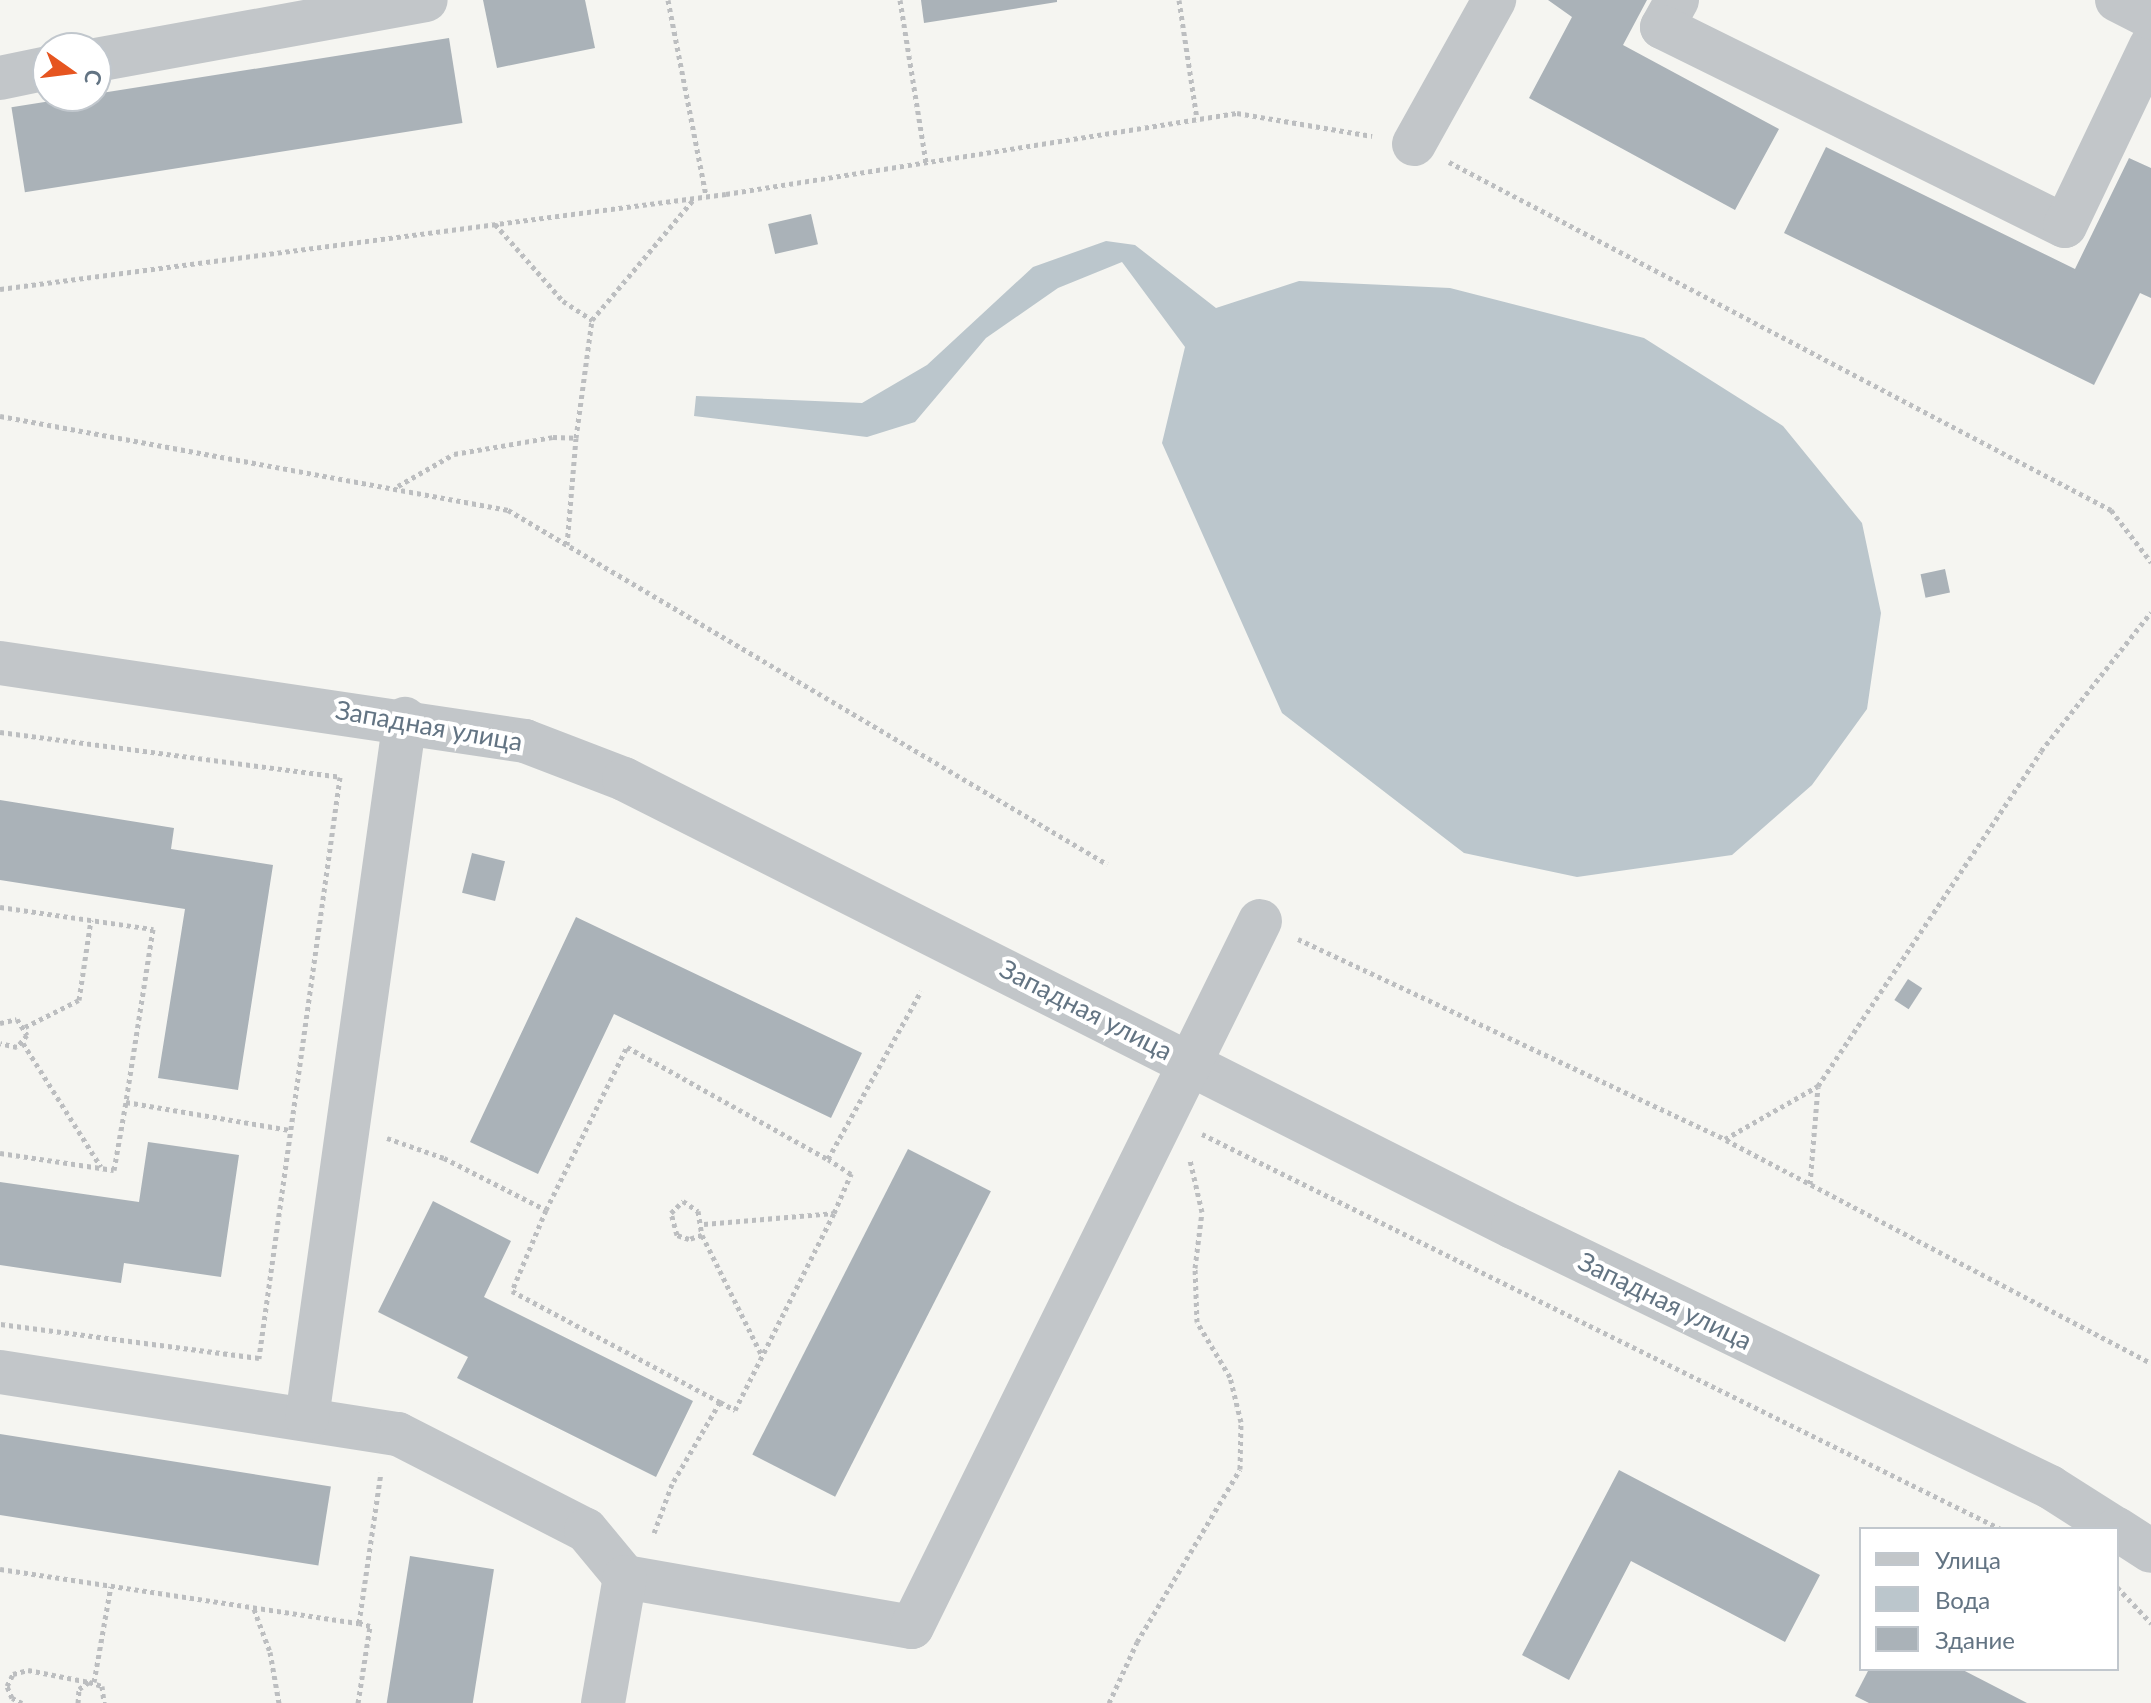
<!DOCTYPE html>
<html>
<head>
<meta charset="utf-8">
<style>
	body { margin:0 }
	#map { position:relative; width:2151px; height:1703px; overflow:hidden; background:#f5f5f1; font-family:Lato,sans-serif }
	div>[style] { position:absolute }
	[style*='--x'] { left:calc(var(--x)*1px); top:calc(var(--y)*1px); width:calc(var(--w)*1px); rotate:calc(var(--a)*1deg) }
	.water>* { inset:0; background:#bbc6cc }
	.building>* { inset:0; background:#aab2b8; transform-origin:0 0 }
	.path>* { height:5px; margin-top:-2.5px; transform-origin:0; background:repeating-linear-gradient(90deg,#bcbec0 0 4px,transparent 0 8px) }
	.minor>* { height:44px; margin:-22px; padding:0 22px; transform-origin:22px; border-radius:22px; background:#c2c6c9 }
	span { translate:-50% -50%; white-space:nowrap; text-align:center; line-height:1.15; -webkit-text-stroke:8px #fff; paint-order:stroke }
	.street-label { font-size:26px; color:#637483 }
	.legend { position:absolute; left:1859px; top:1527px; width:260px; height:144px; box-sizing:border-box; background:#fff; border:2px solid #c1c7cd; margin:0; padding:10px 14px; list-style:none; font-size:24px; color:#637483 }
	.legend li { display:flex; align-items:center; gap:16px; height:40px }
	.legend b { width:40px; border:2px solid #c1c7cd }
	.north { position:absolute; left:32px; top:32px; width:80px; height:80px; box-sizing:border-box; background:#fff; border:2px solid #c1c7cd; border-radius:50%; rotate:104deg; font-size:22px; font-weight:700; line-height:32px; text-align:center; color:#637483 }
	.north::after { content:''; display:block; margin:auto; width:28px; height:36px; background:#e65520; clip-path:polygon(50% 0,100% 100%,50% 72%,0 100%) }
</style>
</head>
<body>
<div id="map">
	<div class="water">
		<div style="clip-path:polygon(1106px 241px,1135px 245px,1216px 308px,1299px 281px,1450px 288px,1644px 338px,1783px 426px,1862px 523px,1881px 613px,1867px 709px,1812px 785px,1732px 855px,1577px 877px,1464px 853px,1282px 713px,1162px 443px,1185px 347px,1122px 262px,1058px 288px,986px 338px,915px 422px,867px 437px,694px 416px,696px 396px,862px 403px,927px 365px,1033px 267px)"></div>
	</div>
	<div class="building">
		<div style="clip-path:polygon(483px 0,585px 0,595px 48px,497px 68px)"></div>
		<div style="clip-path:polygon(921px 0,1057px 0,1057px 2px,924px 23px)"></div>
		<div style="clip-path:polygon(1548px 0,1647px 0,1623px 45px,1779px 129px,1735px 210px,1529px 98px,1572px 17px)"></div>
		<div style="left:449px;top:38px;width:86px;height:443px;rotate:81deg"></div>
		<div style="clip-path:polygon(1826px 147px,2075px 269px,2129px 158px,2151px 168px,2151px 298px,2140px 293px,2094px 385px,1784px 233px)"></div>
		<div style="left:811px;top:214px;width:31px;height:44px;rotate:77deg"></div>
		<div style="left:1945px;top:569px;width:24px;height:25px;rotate:78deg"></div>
		<div style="clip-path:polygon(0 800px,174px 828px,171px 849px,273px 865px,238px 1090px,158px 1078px,185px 909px,0 880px)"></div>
		<div style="left:472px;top:853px;width:34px;height:41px;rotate:14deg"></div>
		<div style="clip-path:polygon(576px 917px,862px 1053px,831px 1118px,614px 1014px,538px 1174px,470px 1142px)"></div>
		<div style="left:1908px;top:979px;width:17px;height:25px;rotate:33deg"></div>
		<div style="clip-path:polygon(148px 1142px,239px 1155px,221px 1277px,124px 1263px,121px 1283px,0 1265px,0 1182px,139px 1202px)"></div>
		<div style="left:908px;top:1149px;width:93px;height:343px;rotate:27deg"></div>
		<div style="clip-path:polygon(433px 1201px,511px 1241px,484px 1297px,693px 1401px,656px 1477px,457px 1378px,468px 1357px,378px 1312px)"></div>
		<div style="left:0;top:1434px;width:335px;height:80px;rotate:9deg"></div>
		<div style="clip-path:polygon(1619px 1470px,1820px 1575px,1785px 1642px,1631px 1561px,1569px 1680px,1522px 1655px)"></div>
		<div style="left:410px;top:1556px;width:85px;height:149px;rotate:9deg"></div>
		<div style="clip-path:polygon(1869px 1669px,1961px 1669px,2027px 1703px,1869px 1703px,1855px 1696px)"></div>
	</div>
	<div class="path">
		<div style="--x:668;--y:0;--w:200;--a:79"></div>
		<div style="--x:900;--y:0;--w:164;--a:80.9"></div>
		<div style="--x:1179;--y:0;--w:120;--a:81.4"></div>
		<div style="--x:1449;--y:162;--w:748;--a:27.73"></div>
		<div style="--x:2111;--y:510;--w:66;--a:52.4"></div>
		<div style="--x:495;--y:224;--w:103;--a:48.6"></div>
		<div style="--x:563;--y:301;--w:35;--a:33"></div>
		<div style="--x:0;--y:289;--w:732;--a:-7.46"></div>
		<div style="--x:726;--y:194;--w:517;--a:-9.01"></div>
		<div style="--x:1237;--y:113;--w:137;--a:9.7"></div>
		<div style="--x:0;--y:416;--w:517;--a:10.48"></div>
		<div style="--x:508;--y:510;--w:696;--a:30.58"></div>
		<div style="--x:398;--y:486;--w:64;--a:-29.7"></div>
		<div style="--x:454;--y:454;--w:100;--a:-9.7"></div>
		<div style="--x:553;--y:437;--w:23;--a:2"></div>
		<div style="--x:576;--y:438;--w:119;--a:-82.3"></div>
		<div style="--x:592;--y:320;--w:158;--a:-49.9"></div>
		<div style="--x:567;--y:545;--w:107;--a:-85.2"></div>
		<div style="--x:0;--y:732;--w:343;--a:7.5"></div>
		<div style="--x:340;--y:777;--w:587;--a:97.94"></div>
		<div style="--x:259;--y:1358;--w:261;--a:-172.5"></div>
		<div style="--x:0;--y:907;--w:155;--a:8.2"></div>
		<div style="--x:153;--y:929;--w:175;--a:98.9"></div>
		<div style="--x:126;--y:1102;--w:166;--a:9.7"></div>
		<div style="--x:1298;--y:939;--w:472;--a:25.1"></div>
		<div style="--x:1725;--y:1139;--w:107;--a:-29.7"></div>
		<div style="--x:1818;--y:1086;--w:402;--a:-56.3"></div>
		<div style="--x:2041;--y:751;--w:177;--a:-51.6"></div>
		<div style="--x:0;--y:1023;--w:17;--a:-13"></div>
		<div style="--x:17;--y:1019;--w:19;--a:58"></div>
		<div style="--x:27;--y:1035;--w:16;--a:130"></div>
		<div style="--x:17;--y:1047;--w:17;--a:-167"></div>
		<div style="--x:25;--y:1027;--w:60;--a:-26.6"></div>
		<div style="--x:79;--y:1000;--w:81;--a:-81.5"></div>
		<div style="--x:23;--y:1043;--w:146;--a:57.8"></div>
		<div style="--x:1202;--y:1134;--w:891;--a:26.31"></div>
		<div style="--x:387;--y:1138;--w:60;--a:19.3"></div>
		<div style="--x:444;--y:1158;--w:114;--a:27"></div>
		<div style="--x:546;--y:1210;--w:88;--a:112.8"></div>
		<div style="--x:512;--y:1291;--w:236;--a:28.1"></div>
		<div style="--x:720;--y:1402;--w:95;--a:120.3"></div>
		<div style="--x:672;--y:1484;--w:52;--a:110.2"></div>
		<div style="--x:1726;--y:1140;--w:480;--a:27.7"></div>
		<div style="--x:0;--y:1153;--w:115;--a:8.5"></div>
		<div style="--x:114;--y:1170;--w:69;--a:-80"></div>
		<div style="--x:1810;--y:1184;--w:97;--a:-85.3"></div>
		<div style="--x:546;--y:1210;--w:182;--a:-63.6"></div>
		<div style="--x:627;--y:1047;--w:229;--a:29.2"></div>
		<div style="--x:704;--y:1224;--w:130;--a:-4.8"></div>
		<div style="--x:702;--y:1235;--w:14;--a:163"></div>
		<div style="--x:689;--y:1239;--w:13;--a:-162"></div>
		<div style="--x:677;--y:1235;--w:23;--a:-105"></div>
		<div style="--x:671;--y:1213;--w:17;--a:-45"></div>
		<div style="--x:683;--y:1201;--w:18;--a:34"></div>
		<div style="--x:698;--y:1211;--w:24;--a:81"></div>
		<div style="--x:702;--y:1235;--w:135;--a:63.6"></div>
		<div style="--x:720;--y:1402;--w:17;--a:28"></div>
		<div style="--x:735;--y:1410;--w:220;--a:-63.3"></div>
		<div style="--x:834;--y:1213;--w:43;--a:-66.4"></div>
		<div style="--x:851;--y:1174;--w:27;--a:-147"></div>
		<div style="--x:828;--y:1159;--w:192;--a:-61"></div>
		<div style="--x:0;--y:1569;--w:363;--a:8.6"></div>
		<div style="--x:359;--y:1623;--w:152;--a:-81.7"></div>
		<div style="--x:2117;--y:1587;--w:50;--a:46.6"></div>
		<div style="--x:254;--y:1609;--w:46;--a:69.6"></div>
		<div style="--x:270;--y:1652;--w:52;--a:80"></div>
		<div style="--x:94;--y:1682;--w:97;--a:-80"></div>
		<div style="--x:22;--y:1703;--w:11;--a:-153"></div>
		<div style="--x:12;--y:1698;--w:13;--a:-113"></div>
		<div style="--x:7;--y:1686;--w:13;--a:-63"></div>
		<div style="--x:13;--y:1674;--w:16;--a:-15"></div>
		<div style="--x:28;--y:1670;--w:62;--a:11.1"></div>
		<div style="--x:78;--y:1703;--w:14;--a:-86"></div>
		<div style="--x:79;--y:1689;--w:12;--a:-35"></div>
		<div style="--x:89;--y:1682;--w:14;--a:17"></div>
		<div style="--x:102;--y:1686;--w:17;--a:83"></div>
		<div style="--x:358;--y:1703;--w:78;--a:-81.1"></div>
		<div style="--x:370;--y:1626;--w:11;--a:-165"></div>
		<div style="--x:1109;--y:1703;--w:67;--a:-65.3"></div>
		<div style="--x:1137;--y:1642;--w:201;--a:-59.2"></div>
		<div style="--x:1240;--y:1469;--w:47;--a:-88.8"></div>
		<div style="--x:1241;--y:1422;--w:46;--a:-103.7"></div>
		<div style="--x:1230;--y:1377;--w:64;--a:-121"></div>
		<div style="--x:1197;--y:1322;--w:54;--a:-92.1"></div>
		<div style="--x:1195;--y:1268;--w:56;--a:-82.9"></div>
		<div style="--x:1202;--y:1212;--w:53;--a:-103"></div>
	</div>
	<div class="minor">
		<div style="--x:1677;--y:0;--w:31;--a:119"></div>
		<div style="--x:1662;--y:27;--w:449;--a:26.3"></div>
		<div style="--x:2065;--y:226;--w:199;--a:-64.5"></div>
		<div style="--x:2117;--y:0;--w:38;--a:27"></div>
		<div style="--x:96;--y:60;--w:335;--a:-10.3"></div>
		<div style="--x:0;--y:78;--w:49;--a:-11.8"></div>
		<div style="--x:1414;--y:144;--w:165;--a:-60.9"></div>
		<div style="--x:0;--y:663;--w:531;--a:8.45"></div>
		<div style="--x:525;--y:741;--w:106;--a:21"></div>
		<div style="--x:624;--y:779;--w:996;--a:26.75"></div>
		<div style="--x:1513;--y:1227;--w:597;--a:25.83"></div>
		<div style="--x:2050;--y:1487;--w:78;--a:32.5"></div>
		<div style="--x:0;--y:1372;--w:403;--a:8.9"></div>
		<div style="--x:398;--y:1434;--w:211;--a:27.1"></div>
		<div style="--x:586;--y:1530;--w:61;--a:50.3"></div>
		<div style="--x:625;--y:1577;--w:291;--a:9.9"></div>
		<div style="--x:912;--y:1627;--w:787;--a:-63.76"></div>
		<div style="--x:307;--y:1418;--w:706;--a:-82.02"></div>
		<div style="--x:2117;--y:1529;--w:40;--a:32.9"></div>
		<div style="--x:603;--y:1703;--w:128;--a:-80.1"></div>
	</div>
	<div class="street-label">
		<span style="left:429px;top:726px;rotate:10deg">Западная улица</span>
		<span style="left:1086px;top:1010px;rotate:27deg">Западная улица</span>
		<span style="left:1665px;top:1301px;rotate:26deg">Западная улица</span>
	</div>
	<ul class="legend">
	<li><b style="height:10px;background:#c2c6c9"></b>Улица</li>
	<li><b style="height:22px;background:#bbc6cc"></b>Вода</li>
	<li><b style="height:22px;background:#aab2b8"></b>Здание</li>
	</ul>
	<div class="north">С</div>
</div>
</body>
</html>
